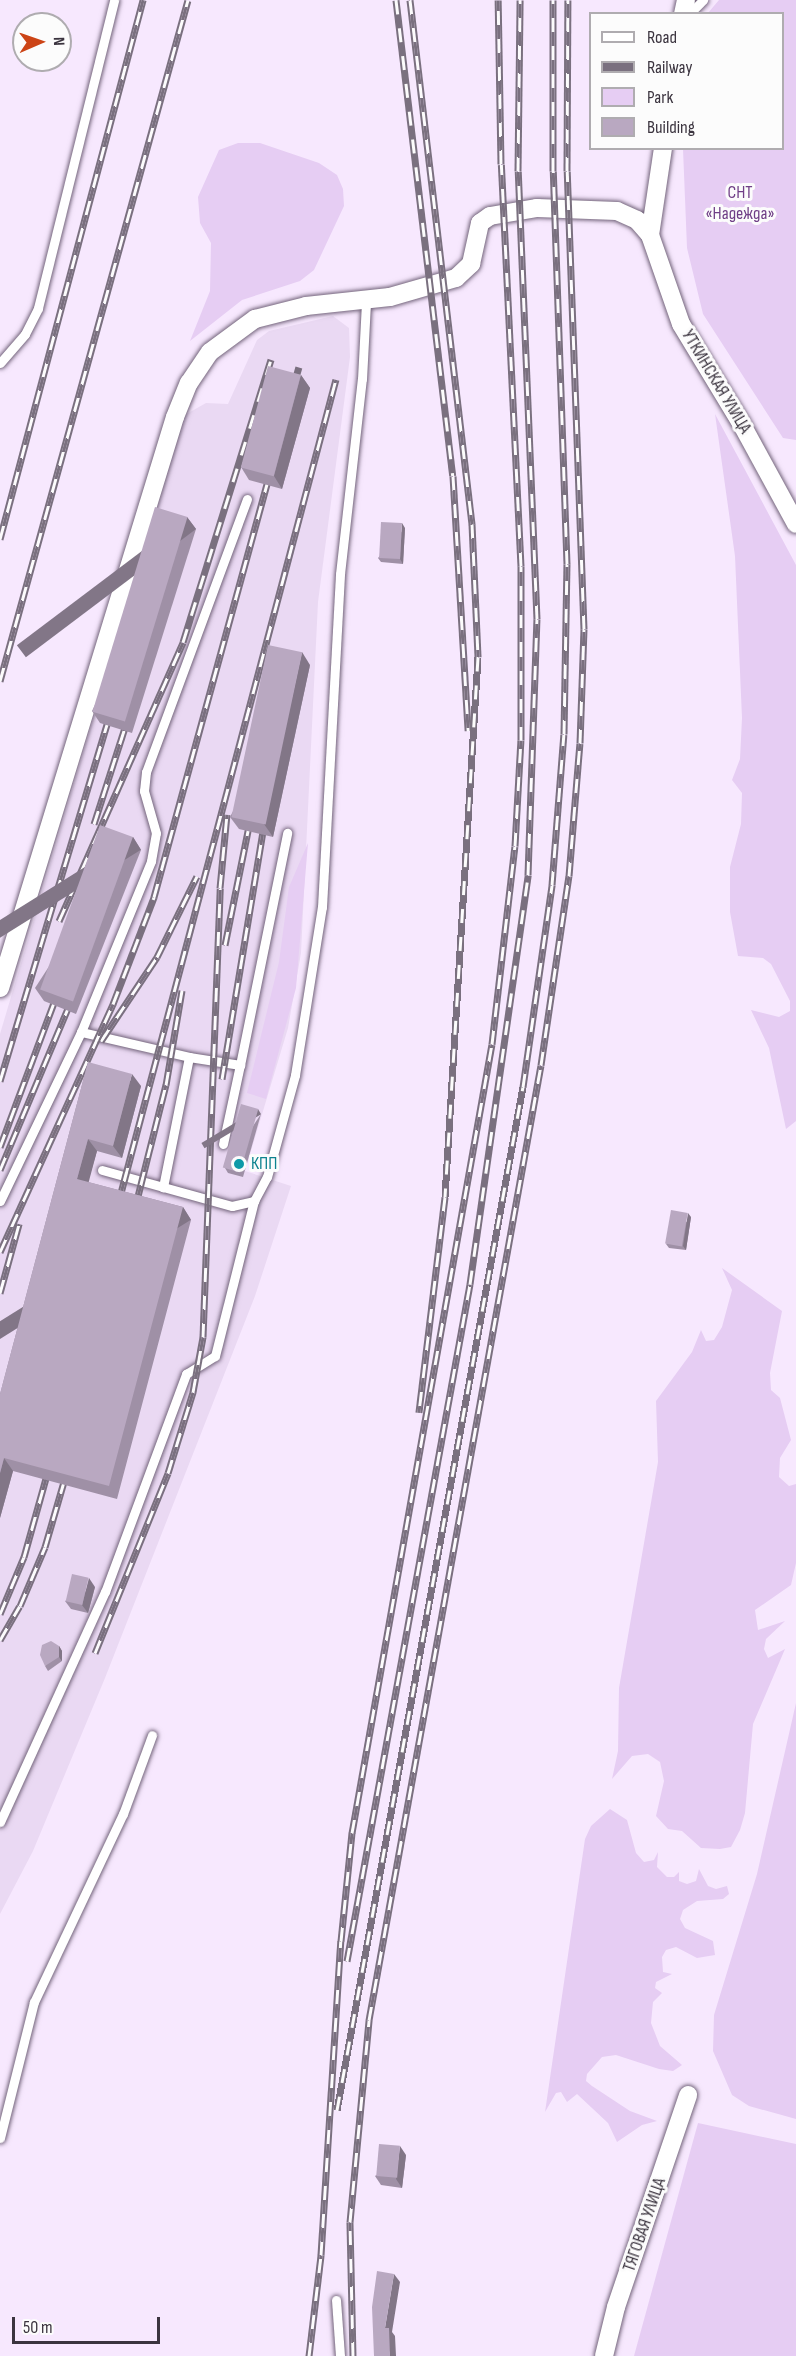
<!DOCTYPE html>
<html>
<head>
<meta charset="utf-8">
<style>
	body { margin:0 }
	#map { position:relative; width:796px; height:2356px; overflow:hidden; background:#f7e8fe; font-family:"Sofia Sans Condensed",sans-serif }
	div>[style] { position:absolute }
	[style*='--x'] { left:calc(var(--x)*1px); top:calc(var(--y)*1px); width:calc(var(--w)*1px); rotate:calc(var(--a)*1deg) }
	.built>* { inset:0; background:#ead9f3 }
	.green>* { inset:0; background:#e6cdf3 }
	.roads { filter:drop-shadow(0 0 2px #73647b) drop-shadow(0 0 2px #73647b) }
	.lane>* { height:9px; margin:-4.5px; padding:0 4.5px; transform-origin:4.5px; border-radius:4.5px; background:#fff }
	.street>* { height:18px; margin:-9px; padding:0 9px; transform-origin:9px; border-radius:9px; background:#fff }
	.rail>* { height:7px; margin-top:-3.5px; transform-origin:0; background:repeating-linear-gradient(90deg,#fcfcfc 0 14px,#7a707f 0 28px); box-sizing:border-box; border-block:2px solid #7a707f }
	.wall>* { inset:0; background:#9f90a6 }
	.shaded-wall>* { inset:0; background:#827687; transform-origin:0 0 }
	.building>* { inset:0; background:#b9a8c1; transform-origin:0 0 }
	.dots>* { width:16px; height:16px; translate:-50% -50%; box-sizing:border-box; border:3px solid #fcfcfc; border-radius:50% }
	span { translate:-50% -50%; white-space:nowrap; text-align:center; line-height:1.15; -webkit-text-stroke:6px #fcfcfc; paint-order:stroke }
	.park-label { font-size:18px; color:#703f87 }
	.street-label { font-size:18px; color:#3b343f }
	.culture-label { font-size:18px; color:#0d838f }
	.left { translate:0 -50%; text-align:left }
	.legend { position:absolute; left:589px; top:12px; width:195px; height:138px; box-sizing:border-box; background:#fcfcfc; border:2px solid #afacb0; margin:0; padding:8px 10px; list-style:none; font-size:18px; color:#3b343f }
	.legend li { display:flex; align-items:center; gap:12px; height:30px }
	.legend b { width:30px; border:2px solid #afacb0 }
	.north { position:absolute; left:12px; top:12px; width:60px; height:60px; box-sizing:border-box; background:#fcfcfc; border:2px solid #afacb0; border-radius:50%; rotate:88deg; font-size:16px; font-weight:700; line-height:24px; text-align:center; color:#3b343f }
	.north::after { content:''; display:block; margin:auto; width:21px; height:27px; background:#cc4416; clip-path:polygon(50% 0,100% 100%,50% 72%,0 100%) }
	.scale { position:absolute; left:12px; top:2317px; width:148px; height:27px; box-sizing:border-box; border:3px solid #3b343f; border-top:0; padding-left:8px; font-size:18px; line-height:21px; white-space:nowrap; color:#3b343f; -webkit-text-stroke:4px #fcfcfc; paint-order:stroke }
</style>
</head>
<body>
<div id="map">
	<div class="built">
		<div style="clip-path:polygon(333px 316px,349px 328px,350px 357px,318px 602px,301px 953px,288px 1028px,245px 1171px,291px 1186px,255px 1296px,105px 1678px,33px 1851px,0 1914px,0 1034px,183px 416px,206px 403px,228px 404px,257px 340px,269px 331px)"></div>
	</div>
	<div class="green">
		<div style="clip-path:polygon(719px 0,796px 0,796px 440px,783px 438px,703px 314px,687px 248px,683px 149px,782px 148px,782px 14px,708px 13px)"></div>
		<div style="clip-path:polygon(238px 143px,260px 143px,319px 163px,337px 175px,343px 189px,344px 206px,314px 270px,300px 281px,242px 300px,190px 341px,210px 291px,211px 243px,200px 223px,198px 197px,219px 150px)"></div>
		<div style="clip-path:polygon(715px 414px,796px 565px,796px 1121px,786px 1129px,769px 1048px,751px 1010px,779px 1017px,790px 1011px,790px 1001px,771px 964px,763px 958px,738px 956px,730px 912px,730px 867px,741px 824px,742px 793px,732px 780px,740px 759px,742px 718px,735px 556px)"></div>
		<div style="clip-path:polygon(308px 843px,296px 988px,266px 1099px,247px 1093px,279px 962px,289px 887px)"></div>
		<div style="clip-path:polygon(722px 1268px,782px 1311px,770px 1373px,771px 1390px,780px 1398px,791px 1440px,780px 1458px,779px 1477px,789px 1486px,796px 1484px,796px 1563px,791px 1585px,755px 1610px,758px 1630px,785px 1621px,766px 1639px,764px 1649px,768px 1658px,785px 1649px,753px 1724px,745px 1813px,740px 1830px,731px 1847px,720px 1849px,701px 1848px,682px 1831px,668px 1829px,656px 1816px,664px 1781px,660px 1762px,648px 1754px,632px 1756px,612px 1779px,618px 1751px,619px 1688px,658px 1462px,656px 1401px,692px 1352px,701px 1330px,706px 1341px,714px 1340px,722px 1327px,732px 1290px)"></div>
		<div style="clip-path:polygon(796px 1703px,796px 2119px,749px 2106px,732px 2095px,713px 2051px,714px 2015px,757px 1874px)"></div>
		<div style="clip-path:polygon(610px 1809px,627px 1820px,636px 1853px,644px 1862px,654px 1860px,658px 1852px,657px 1867px,667px 1877px,674px 1877px,679px 1872px,679px 1881px,687px 1884px,696px 1881px,699px 1869px,708px 1886px,716px 1889px,727px 1886px,729px 1894px,723px 1899px,697px 1901px,683px 1910px,680px 1919px,685px 1928px,713px 1941px,715px 1955px,697px 1958px,676px 1947px,666px 1950px,662px 1957px,663px 1972px,672px 1974px,656px 1982px,655px 1988px,662px 1993px,653px 2002px,651px 2023px,660px 2046px,682px 2065px,673px 2071px,659px 2069px,616px 2055px,602px 2057px,587px 2074px,586px 2081px,592px 2086px,630px 2111px,657px 2121px,642px 2125px,617px 2142px,608px 2123px,577px 2094px,567px 2102px,561px 2092px,556px 2093px,545px 2112px,585px 1839px,591px 1826px)"></div>
		<div style="clip-path:polygon(698px 2123px,796px 2144px,796px 2356px,634px 2356px)"></div>
	</div>
	<div class="roads">
		<div class="lane">
			<div style="--x:689;--y:14;--w:20;--a:-45"></div>
			<div style="--x:0;--y:363;--w:38;--a:-49"></div>
			<div style="--x:25;--y:334;--w:29;--a:-63"></div>
			<div style="--x:38;--y:308;--w:317;--a:-76.1"></div>
			<div style="--x:81;--y:1032;--w:111;--a:13"></div>
			<div style="--x:189;--y:1057;--w:133;--a:101.3"></div>
			<div style="--x:189;--y:1057;--w:52;--a:8.9"></div>
			<div style="--x:240;--y:1065;--w:237;--a:-78.5"></div>
			<div style="--x:223;--y:1144;--w:81;--a:-77.9"></div>
			<div style="--x:102;--y:1170;--w:135;--a:15.5"></div>
			<div style="--x:232;--y:1206;--w:23;--a:-13"></div>
			<div style="--x:254;--y:1201;--w:27;--a:-62"></div>
			<div style="--x:267;--y:1177;--w:106;--a:-74.6"></div>
			<div style="--x:295;--y:1075;--w:170;--a:-80.9"></div>
			<div style="--x:322;--y:907;--w:333;--a:-86.9"></div>
			<div style="--x:340;--y:574;--w:196;--a:-83.6"></div>
			<div style="--x:362;--y:379;--w:77;--a:-87"></div>
			<div style="--x:0;--y:1201;--w:187;--a:-64.4"></div>
			<div style="--x:81;--y:1032;--w:185;--a:-67.7"></div>
			<div style="--x:151;--y:861;--w:28;--a:-80"></div>
			<div style="--x:156;--y:833;--w:44;--a:-105.9"></div>
			<div style="--x:144;--y:791;--w:19;--a:-84"></div>
			<div style="--x:146;--y:772;--w:291;--a:-69.7"></div>
			<div style="--x:0;--y:1822;--w:253;--a:-65.5"></div>
			<div style="--x:105;--y:1592;--w:233;--a:-69.6"></div>
			<div style="--x:186;--y:1374;--w:34;--a:-32"></div>
			<div style="--x:215;--y:1356;--w:160;--a:-75.9"></div>
			<div style="--x:0;--y:2138;--w:140;--a:-76"></div>
			<div style="--x:34;--y:2002;--w:208;--a:-64.7"></div>
			<div style="--x:123;--y:1814;--w:84;--a:-69.8"></div>
			<div style="--x:336;--y:2300;--w:56;--a:85.9"></div>
		</div>
		<div class="street">
			<div style="--x:683;--y:14;--w:14;--a:-78"></div>
			<div style="--x:650;--y:235;--w:88;--a:-81.5"></div>
			<div style="--x:0;--y:988;--w:597;--a:-72.96"></div>
			<div style="--x:175;--y:417;--w:37;--a:-68"></div>
			<div style="--x:189;--y:383;--w:37;--a:-56"></div>
			<div style="--x:210;--y:352;--w:56;--a:-36.3"></div>
			<div style="--x:255;--y:319;--w:53;--a:-14.3"></div>
			<div style="--x:306;--y:306;--w:84;--a:-6.1"></div>
			<div style="--x:390;--y:297;--w:69;--a:-16.1"></div>
			<div style="--x:456;--y:278;--w:21;--a:-43"></div>
			<div style="--x:471;--y:264;--w:42;--a:-77.6"></div>
			<div style="--x:480;--y:223;--w:12;--a:-35"></div>
			<div style="--x:490;--y:216;--w:48;--a:-9.7"></div>
			<div style="--x:537;--y:208;--w:80;--a:2.1"></div>
			<div style="--x:617;--y:211;--w:22;--a:24"></div>
			<div style="--x:637;--y:220;--w:20;--a:49"></div>
			<div style="--x:650;--y:235;--w:94;--a:70.8"></div>
			<div style="--x:681;--y:324;--w:116;--a:58.8"></div>
			<div style="--x:741;--y:423;--w:115;--a:61.4"></div>
			<div style="--x:604;--y:2356;--w:50;--a:-76.2"></div>
			<div style="--x:616;--y:2307;--w:224;--a:-71.2"></div>
		</div>
	</div>
	<div class="rail">
		<div style="--x:396;--y:0;--w:479;--a:83.2"></div>
		<div style="--x:453;--y:476;--w:255;--a:86.6"></div>
		<div style="--x:410;--y:0;--w:528;--a:83.25"></div>
		<div style="--x:472;--y:524;--w:133;--a:87.4"></div>
		<div style="--x:478;--y:657;--w:541;--a:93.5"></div>
		<div style="--x:445;--y:1197;--w:217;--a:96.9"></div>
		<div style="--x:292;--y:391;--w:25;--a:-74"></div>
		<div style="--x:0;--y:539;--w:558;--a:-75.14"></div>
		<div style="--x:0;--y:681;--w:706;--a:-74.57"></div>
		<div style="--x:94;--y:824;--w:114;--a:-72.2"></div>
		<div style="--x:59;--y:921;--w:305;--a:-66"></div>
		<div style="--x:183;--y:642;--w:296;--a:-72.7"></div>
		<div style="--x:225;--y:945;--w:132;--a:-78.6"></div>
		<div style="--x:101;--y:1041;--w:101;--a:-56.3"></div>
		<div style="--x:157;--y:957;--w:90;--a:-63.7"></div>
		<div style="--x:222;--y:1079;--w:264;--a:-80.6"></div>
		<div style="--x:0;--y:1081;--w:387;--a:-73.3"></div>
		<div style="--x:0;--y:1147;--w:169;--a:-69.5"></div>
		<div style="--x:0;--y:1170;--w:189;--a:-67.2"></div>
		<div style="--x:117;--y:1208;--w:857;--a:-75.2"></div>
		<div style="--x:134;--y:1212;--w:131;--a:-75.9"></div>
		<div style="--x:166;--y:1085;--w:96;--a:-80.4"></div>
		<div style="--x:0;--y:1252;--w:273;--a:-65.5"></div>
		<div style="--x:113;--y:1004;--w:115;--a:-69"></div>
		<div style="--x:154;--y:897;--w:444;--a:-74.7"></div>
		<div style="--x:0;--y:1293;--w:72;--a:-74.6"></div>
		<div style="--x:0;--y:1614;--w:62;--a:-67.2"></div>
		<div style="--x:24;--y:1557;--w:97;--a:-74.4"></div>
		<div style="--x:0;--y:1640;--w:39;--a:-60"></div>
		<div style="--x:20;--y:1606;--w:64;--a:-67"></div>
		<div style="--x:45;--y:1547;--w:82;--a:-73.8"></div>
		<div style="--x:95;--y:1653;--w:194;--a:-67.9"></div>
		<div style="--x:168;--y:1473;--w:85;--a:-72.8"></div>
		<div style="--x:193;--y:1392;--w:56;--a:-79.7"></div>
		<div style="--x:203;--y:1337;--w:449;--a:-87.8"></div>
		<div style="--x:220;--y:888;--w:74;--a:-84.6"></div>
		<div style="--x:347;--y:1961;--w:688;--a:-79.7"></div>
		<div style="--x:470;--y:1284;--w:413;--a:-81.9"></div>
		<div style="--x:528;--y:875;--w:256;--a:-88"></div>
		<div style="--x:537;--y:619;--w:448;--a:-92.4"></div>
		<div style="--x:518;--y:171;--w:171;--a:-89.3"></div>
		<div style="--x:337;--y:2110;--w:1040;--a:-79.7"></div>
		<div style="--x:523;--y:1087;--w:204;--a:-81.8"></div>
		<div style="--x:552;--y:885;--w:151;--a:-85.5"></div>
		<div style="--x:564;--y:734;--w:170;--a:-89"></div>
		<div style="--x:567;--y:564;--w:393;--a:-92"></div>
		<div style="--x:553;--y:171;--w:171;--a:-90"></div>
		<div style="--x:309;--y:2356;--w:102;--a:-83.2"></div>
		<div style="--x:321;--y:2255;--w:315;--a:-86.4"></div>
		<div style="--x:341;--y:1941;--w:109;--a:-84.2"></div>
		<div style="--x:352;--y:1833;--w:801;--a:-79.94"></div>
		<div style="--x:492;--y:1044;--w:199;--a:-83.4"></div>
		<div style="--x:515;--y:846;--w:106;--a:-86.8"></div>
		<div style="--x:521;--y:740;--w:174;--a:-90"></div>
		<div style="--x:521;--y:566;--w:402;--a:-92.8"></div>
		<div style="--x:501;--y:164;--w:164;--a:-91"></div>
		<div style="--x:353;--y:2356;--w:134;--a:-91.3"></div>
		<div style="--x:350;--y:2222;--w:203;--a:-84.6"></div>
		<div style="--x:369;--y:2020;--w:970;--a:-79.79"></div>
		<div style="--x:541;--y:1065;--w:191;--a:-81.6"></div>
		<div style="--x:569;--y:876;--w:133;--a:-85.3"></div>
		<div style="--x:580;--y:743;--w:114;--a:-88"></div>
		<div style="--x:584;--y:629;--w:458;--a:-92.1"></div>
		<div style="--x:567;--y:171;--w:171;--a:-89.7"></div>
	</div>
	<div class="wall">
		<div style="clip-path:polygon(301px 375px,310px 388px,282px 489px,249px 480px,241px 467px)"></div>
		<div style="clip-path:polygon(187px 517px,196px 529px,132px 733px,100px 723px,92px 711px)"></div>
		<div style="clip-path:polygon(405px 528px,403px 564px,381px 562px,378px 558px)"></div>
		<div style="clip-path:polygon(310px 665px,273px 837px,239px 829px,230px 817px)"></div>
		<div style="clip-path:polygon(133px 837px,141px 850px,76px 1014px,44px 1001px,35px 988px)"></div>
		<div style="clip-path:polygon(88px 1062px,141px 1086px,122px 1158px,97px 1151px,88px 1182px,183px 1207px,191px 1220px,117px 1499px,13px 1471px,0 1518px,0 1394px)"></div>
		<div style="clip-path:polygon(261px 1114px,243px 1177px,228px 1173px,225px 1168px)"></div>
		<div style="clip-path:polygon(691px 1217px,686px 1250px,669px 1248px,666px 1244px)"></div>
		<div style="clip-path:polygon(95px 1587px,88px 1613px,71px 1609px,65px 1601px)"></div>
		<div style="clip-path:polygon(59px 1646px,62px 1651px,62px 1661px,48px 1671px,45px 1666px)"></div>
		<div style="clip-path:polygon(406px 2155px,402px 2188px,381px 2185px,375px 2176px)"></div>
	</div>
	<div class="shaded-wall">
		<div style="clip-path:polygon(301px 375px,310px 388px,282px 489px,274px 476px)"></div>
		<div style="left:187px;top:517px;width:15px;height:213px;rotate:53deg"></div>
		<div style="clip-path:polygon(402px 523px,405px 528px,403px 564px,400px 559px)"></div>
		<div style="clip-path:polygon(302px 652px,310px 665px,273px 837px,264px 824px)"></div>
		<div style="left:133px;top:837px;width:15px;height:176px;rotate:58deg"></div>
		<div style="clip-path:polygon(132px 1074px,141px 1086px,122px 1158px,113px 1146px)"></div>
		<div style="left:258px;top:1109px;width:6px;height:66px;rotate:59deg"></div>
		<div style="clip-path:polygon(88px 1139px,97px 1151px,86px 1192px,77px 1179px)"></div>
		<div style="left:183px;top:1207px;width:15px;height:289px;rotate:58deg"></div>
		<div style="clip-path:polygon(688px 1213px,691px 1217px,686px 1250px,683px 1246px)"></div>
		<div style="clip-path:polygon(4px 1458px,13px 1471px,0 1518px,0 1473px)"></div>
		<div style="clip-path:polygon(89px 1578px,95px 1587px,88px 1613px,82px 1605px)"></div>
		<div style="clip-path:polygon(59px 1646px,62px 1651px,62px 1661px,59px 1657px)"></div>
		<div style="clip-path:polygon(400px 2146px,406px 2155px,402px 2188px,396px 2179px)"></div>
		<div style="clip-path:polygon(394px 2274px,400px 2282px,392px 2332px,395px 2336px,396px 2356px,390px 2356px,385px 2328px)"></div>
	</div>
	<div class="building">
		<div style="left:268px;top:366px;width:34px;height:105px;rotate:15deg"></div>
		<div style="left:155px;top:507px;width:34px;height:214px;rotate:17deg"></div>
		<div style="left:381px;top:522px;width:21px;height:36px;rotate:3deg"></div>
		<div style="left:268px;top:645px;width:35px;height:176px;rotate:12deg"></div>
		<div style="left:100px;top:825px;width:35px;height:175px;rotate:20deg"></div>
		<div style="clip-path:polygon(88px 1062px,132px 1074px,113px 1146px,88px 1139px,77px 1179px,183px 1207px,109px 1486px,4px 1458px,0 1473px,0 1394px)"></div>
		<div style="left:241px;top:1104px;width:18px;height:66px;rotate:16deg"></div>
		<div style="left:671px;top:1210px;width:17px;height:34px;rotate:10deg"></div>
		<div style="left:72px;top:1574px;width:17px;height:28px;rotate:13deg"></div>
		<div style="clip-path:polygon(51px 1641px,59px 1646px,59px 1657px,45px 1666px,40px 1655px,42px 1645px)"></div>
		<div style="left:379px;top:2144px;width:21px;height:32px;rotate:5deg"></div>
		<div style="clip-path:polygon(377px 2271px,394px 2274px,385px 2328px,389px 2328px,390px 2356px,374px 2356px,372px 2307px)"></div>
	</div>
	<div class="dots">
		<div style="left:239px;top:1164px;background:#0f9aa8"></div>
	</div>
	<div class="park-label">
		<span style="left:740px;top:204px">СНТ<br>«Надежда»</span>
	</div>
	<div class="street-label">
		<span style="left:716px;top:382px;rotate:59deg">УТКИНСКАЯ УЛИЦА</span>
		<span style="left:645px;top:2225px;rotate:-71deg">ТЯГОВАЯ УЛИЦА</span>
	</div>
	<div class="culture-label">
		<span class="left" style="left:251px;top:1164px">КПП</span>
	</div>
	<ul class="legend">
	<li><b style="height:8px;background:#fff"></b>Road</li>
	<li><b style="height:8px;background:#7a707f"></b>Railway</li>
	<li><b style="height:16px;background:#e6cdf3"></b>Park</li>
	<li><b style="height:16px;background:#b9a8c1"></b>Building</li>
	</ul>
	<div class="north">N</div>
	<div class="scale">50 m</div>
</div>
</body>
</html>
